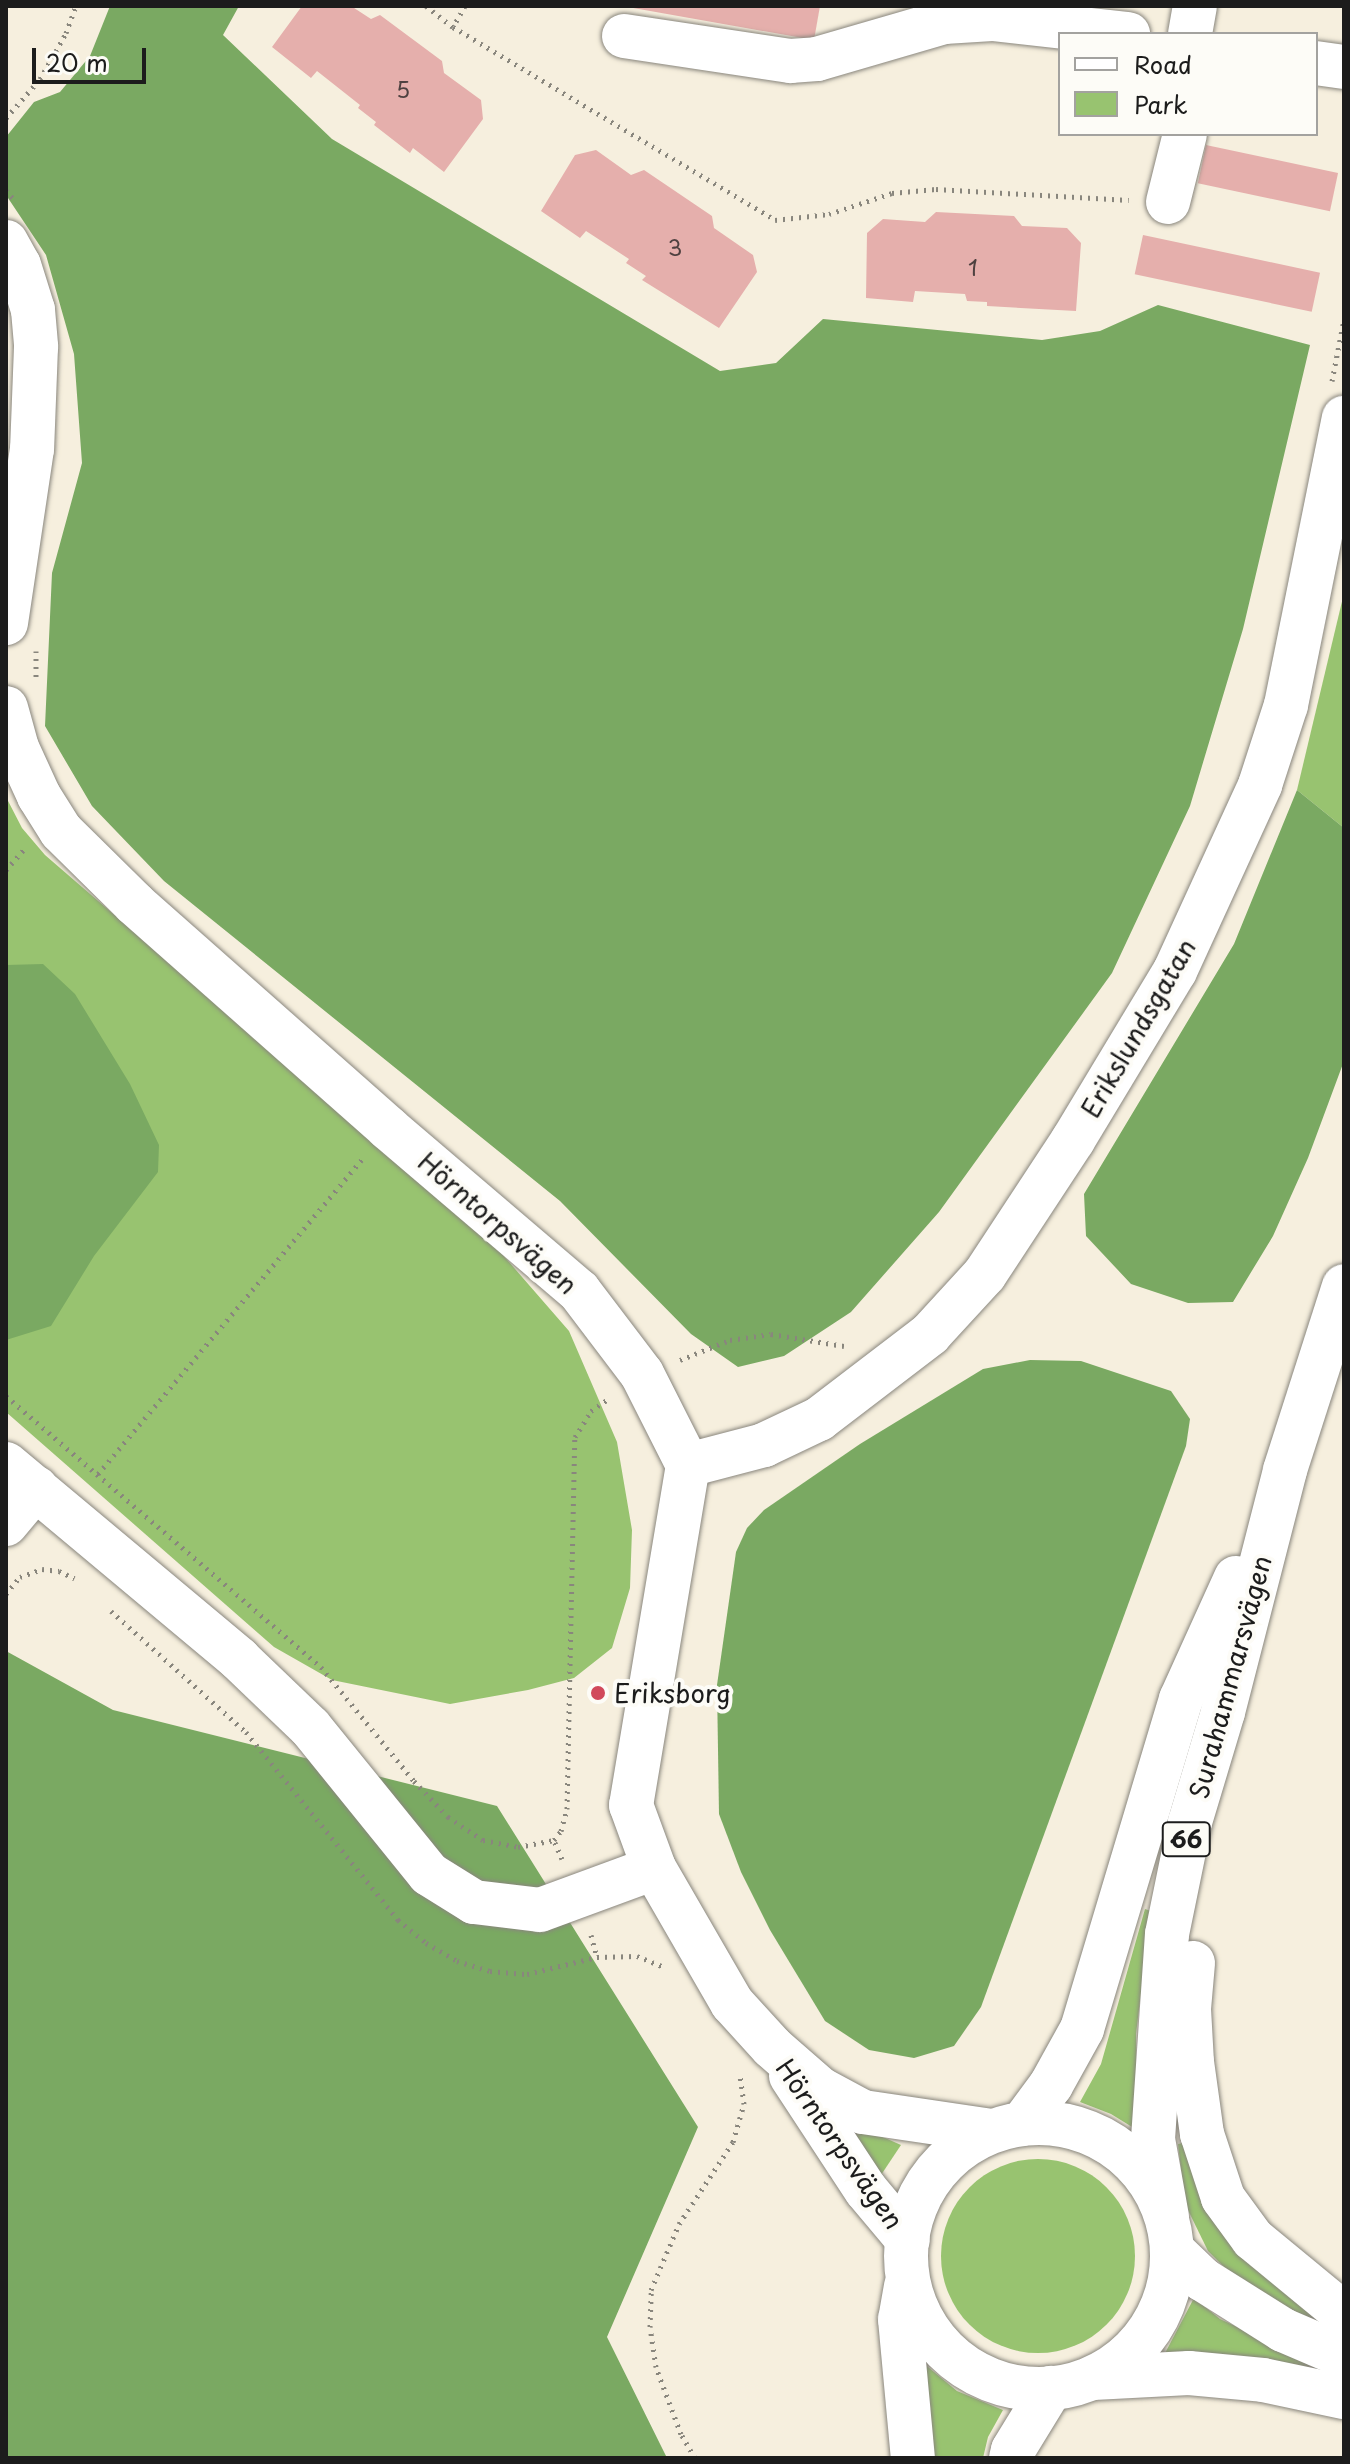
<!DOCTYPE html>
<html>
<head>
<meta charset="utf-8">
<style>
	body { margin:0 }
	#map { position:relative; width:1350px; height:2464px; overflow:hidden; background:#f6efde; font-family:"Playpen Sans",sans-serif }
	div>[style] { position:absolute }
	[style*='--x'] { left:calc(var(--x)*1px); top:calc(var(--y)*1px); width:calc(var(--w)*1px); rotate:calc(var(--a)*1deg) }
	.green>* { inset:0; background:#98c370 }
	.round { border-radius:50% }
	.forest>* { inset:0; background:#7aa962 }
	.building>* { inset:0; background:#e5afac; transform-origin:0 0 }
	.path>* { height:5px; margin-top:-2.5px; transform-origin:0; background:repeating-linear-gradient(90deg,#89867d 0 2px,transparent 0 8px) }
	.roads { filter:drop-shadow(0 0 2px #89867d) drop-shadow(0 0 2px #89867d) }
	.minor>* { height:44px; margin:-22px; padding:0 22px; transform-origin:22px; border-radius:22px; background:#fff }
	.major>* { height:44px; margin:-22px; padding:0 22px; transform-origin:22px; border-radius:22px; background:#fff }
	.major>.ring { margin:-22px; padding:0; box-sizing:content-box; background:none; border:44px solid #fff; border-radius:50% }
	.dots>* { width:22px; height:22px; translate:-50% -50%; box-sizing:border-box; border:4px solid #fdfcf7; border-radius:50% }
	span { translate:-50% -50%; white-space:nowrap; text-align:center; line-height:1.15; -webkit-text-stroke:8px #fdfcf7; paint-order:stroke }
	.number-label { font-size:22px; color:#4e4140 }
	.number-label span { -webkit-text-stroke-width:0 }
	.shield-label span { padding:2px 6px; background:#fdfcf7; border:2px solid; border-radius:6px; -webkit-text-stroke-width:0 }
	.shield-label { font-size:24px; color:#1c1c1c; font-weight:700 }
	.street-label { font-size:26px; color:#1c1c1c }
	.poi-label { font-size:26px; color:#1c1c1c }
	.left { translate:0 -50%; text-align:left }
	.frame { position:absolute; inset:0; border:8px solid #1c1c1c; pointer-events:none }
	.legend { position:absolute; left:1058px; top:32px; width:260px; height:104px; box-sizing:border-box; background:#fdfcf7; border:2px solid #a3a29f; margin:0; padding:10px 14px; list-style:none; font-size:24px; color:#1c1c1c }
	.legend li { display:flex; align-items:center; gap:16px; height:40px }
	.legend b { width:40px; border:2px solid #a3a29f }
	.scale { position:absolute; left:32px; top:48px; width:114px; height:36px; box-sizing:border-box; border:4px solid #1c1c1c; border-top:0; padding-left:10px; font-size:24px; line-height:28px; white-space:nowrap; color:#1c1c1c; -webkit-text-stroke:6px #fdfcf7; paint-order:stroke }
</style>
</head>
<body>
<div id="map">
	<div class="green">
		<div style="clip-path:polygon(1344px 593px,1344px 828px,1297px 790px)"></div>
		<div style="clip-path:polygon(6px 797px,22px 828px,45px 855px,489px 1239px,569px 1331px,617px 1442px,632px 1530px,630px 1588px,612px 1648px,574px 1678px,528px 1690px,450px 1704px,332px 1680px,274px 1647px,6px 1412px)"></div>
		<div style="clip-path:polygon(1145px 1909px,1151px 1911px,1136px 2034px,1137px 2130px,1111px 2114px,1080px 2102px,1101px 2064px)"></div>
		<div style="clip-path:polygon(849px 2122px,901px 2145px,881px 2175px,845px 2130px)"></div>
		<div style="clip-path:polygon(1184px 2143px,1328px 2323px,1325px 2328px,1244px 2287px,1208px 2251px,1185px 2204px,1178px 2144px)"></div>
		<div class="round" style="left:941px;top:2159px;width:194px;height:194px"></div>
		<div style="clip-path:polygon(1194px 2298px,1220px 2319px,1310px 2361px,1308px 2367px,1240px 2358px,1164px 2355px)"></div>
		<div style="clip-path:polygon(922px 2362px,957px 2391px,1003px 2410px,988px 2437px,983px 2458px,934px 2458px)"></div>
	</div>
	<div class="forest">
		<div style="clip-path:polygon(110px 6px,239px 6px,223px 35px,332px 139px,720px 371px,776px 363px,823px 319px,1042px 340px,1100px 331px,1158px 305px,1310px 345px,1243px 629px,1190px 806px,1112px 973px,939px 1212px,851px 1312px,784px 1356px,738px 1367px,691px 1334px,560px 1201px,164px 881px,92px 806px,45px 726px,52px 573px,82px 463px,74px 354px,46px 255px,6px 195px,6px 137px,34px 102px,60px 92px,90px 56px)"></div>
		<div style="clip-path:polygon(1297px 790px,1344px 828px,1344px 1061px,1308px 1158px,1273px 1236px,1233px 1302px,1188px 1303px,1131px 1284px,1086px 1236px,1084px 1194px,1234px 944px)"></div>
		<div style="clip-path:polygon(43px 964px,75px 994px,130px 1084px,159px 1145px,158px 1172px,94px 1256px,51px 1326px,6px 1340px,6px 965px)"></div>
		<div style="clip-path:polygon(1030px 1360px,1081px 1361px,1171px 1391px,1190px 1419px,1186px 1446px,981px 2007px,954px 2046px,914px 2058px,869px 2050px,825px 2021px,770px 1930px,741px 1872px,719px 1814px,717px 1685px,736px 1552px,747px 1528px,764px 1510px,860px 1444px,983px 1369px)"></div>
		<div style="clip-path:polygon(6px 1651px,113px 1710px,497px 1806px,698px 2127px,607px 2337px,667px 2458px,6px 2458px)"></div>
	</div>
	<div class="building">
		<div style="clip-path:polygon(302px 6px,351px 6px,371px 19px,380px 15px,442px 61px,444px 73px,481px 100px,483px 119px,444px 172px,413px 148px,410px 153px,374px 125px,376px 122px,358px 108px,360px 105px,317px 71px,311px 78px,272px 47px)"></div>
		<div style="clip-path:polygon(622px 6px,820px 6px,814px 40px)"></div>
		<div style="left:1206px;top:145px;width:135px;height:39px;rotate:12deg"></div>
		<div style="clip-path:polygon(596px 150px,631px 175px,644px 170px,712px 216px,714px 228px,753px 255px,757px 272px,719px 328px,642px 280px,646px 276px,626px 263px,629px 259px,586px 231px,580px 238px,541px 211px,575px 155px)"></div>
		<div style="clip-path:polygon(936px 212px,1014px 216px,1022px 226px,1067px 228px,1081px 243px,1076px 311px,987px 306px,987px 302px,967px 301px,965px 294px,915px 291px,913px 302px,866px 298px,867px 233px,883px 219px,925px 222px)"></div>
		<div style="left:1143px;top:235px;width:181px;height:40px;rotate:12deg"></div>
	</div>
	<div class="path">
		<div style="--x:426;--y:6;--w:34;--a:38"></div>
		<div style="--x:465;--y:6;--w:24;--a:120"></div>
		<div style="--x:453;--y:27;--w:375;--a:30.9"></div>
		<div style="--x:775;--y:220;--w:54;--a:-6.3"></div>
		<div style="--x:829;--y:214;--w:66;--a:-18.4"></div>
		<div style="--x:892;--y:193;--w:44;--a:-5.2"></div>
		<div style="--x:936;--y:189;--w:193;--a:3.3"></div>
		<div style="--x:6;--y:118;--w:52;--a:-48.9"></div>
		<div style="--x:40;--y:79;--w:53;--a:-60.5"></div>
		<div style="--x:66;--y:33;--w:29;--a:-70"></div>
		<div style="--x:6;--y:190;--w:16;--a:50"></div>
		<div style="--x:1332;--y:381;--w:63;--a:-79"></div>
		<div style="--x:36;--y:651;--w:30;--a:90"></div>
		<div style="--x:6;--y:870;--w:29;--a:-49"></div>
		<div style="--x:680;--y:1360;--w:54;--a:-21.8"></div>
		<div style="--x:730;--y:1340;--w:41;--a:-8.3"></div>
		<div style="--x:771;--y:1334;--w:74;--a:9.3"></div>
		<div style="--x:6;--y:1396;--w:416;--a:40.7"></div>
		<div style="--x:321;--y:1667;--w:147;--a:50.8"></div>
		<div style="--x:414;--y:1781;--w:50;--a:46.6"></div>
		<div style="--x:448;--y:1817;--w:42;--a:33.3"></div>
		<div style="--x:483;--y:1840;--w:36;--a:11"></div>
		<div style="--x:518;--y:1847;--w:37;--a:-11"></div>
		<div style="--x:98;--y:1474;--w:411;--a:-50"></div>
		<div style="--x:6;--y:1594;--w:22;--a:-51"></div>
		<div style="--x:20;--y:1577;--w:23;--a:-20"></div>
		<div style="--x:42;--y:1569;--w:17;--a:7"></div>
		<div style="--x:59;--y:1571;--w:17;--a:25"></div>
		<div style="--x:111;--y:1611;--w:181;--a:41.9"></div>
		<div style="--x:246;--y:1732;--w:242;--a:51"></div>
		<div style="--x:398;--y:1920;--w:36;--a:39"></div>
		<div style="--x:426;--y:1943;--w:36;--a:30"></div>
		<div style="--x:457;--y:1961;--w:34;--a:17"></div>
		<div style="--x:490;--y:1971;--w:37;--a:5"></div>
		<div style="--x:527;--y:1974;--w:72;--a:-13.7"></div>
		<div style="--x:597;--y:1957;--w:40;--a:-1.4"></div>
		<div style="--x:637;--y:1956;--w:27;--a:22"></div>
		<div style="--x:562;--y:1859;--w:21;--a:-113"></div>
		<div style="--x:554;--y:1840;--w:11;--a:-52"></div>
		<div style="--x:561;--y:1831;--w:23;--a:-75"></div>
		<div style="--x:567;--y:1809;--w:372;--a:-88.8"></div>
		<div style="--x:575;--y:1437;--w:31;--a:-58"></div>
		<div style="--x:591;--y:1411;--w:21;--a:-35"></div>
		<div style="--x:591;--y:1935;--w:23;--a:75"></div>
		<div style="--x:695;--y:2458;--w:28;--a:-120"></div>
		<div style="--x:681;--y:2434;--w:72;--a:-110.5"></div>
		<div style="--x:656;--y:2367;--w:40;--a:-98.5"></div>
		<div style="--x:650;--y:2327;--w:37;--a:-88"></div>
		<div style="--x:651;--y:2290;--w:72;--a:-67"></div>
		<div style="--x:679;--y:2224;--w:98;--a:-56.6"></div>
		<div style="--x:733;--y:2142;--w:40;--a:-74"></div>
		<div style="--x:744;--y:2104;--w:29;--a:-98"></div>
	</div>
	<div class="roads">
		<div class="minor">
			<div style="--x:1190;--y:34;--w:28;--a:-80"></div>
			<div style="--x:624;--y:36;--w:168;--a:8.6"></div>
			<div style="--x:790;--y:61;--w:27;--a:-4"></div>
			<div style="--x:817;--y:59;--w:132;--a:-16.2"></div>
			<div style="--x:944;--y:22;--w:48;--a:-3.6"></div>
			<div style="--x:992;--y:19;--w:137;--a:6.3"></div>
			<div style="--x:1316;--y:63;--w:28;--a:8"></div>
			<div style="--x:1168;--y:202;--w:70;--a:-76"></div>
			<div style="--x:6;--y:242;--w:26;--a:61"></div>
			<div style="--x:19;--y:265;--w:47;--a:72.7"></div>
			<div style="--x:33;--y:310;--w:37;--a:85"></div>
			<div style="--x:36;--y:347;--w:102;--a:92.2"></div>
			<div style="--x:32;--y:449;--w:176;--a:98.5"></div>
			<div style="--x:6;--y:708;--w:41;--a:74.6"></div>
			<div style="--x:17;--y:748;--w:53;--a:65.4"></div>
			<div style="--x:39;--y:796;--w:41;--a:57.8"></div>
			<div style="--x:61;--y:831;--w:104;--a:44.6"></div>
			<div style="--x:135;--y:904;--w:338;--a:41.5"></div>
			<div style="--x:388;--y:1128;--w:251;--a:40.5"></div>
			<div style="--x:579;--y:1291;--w:104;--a:52.8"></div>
			<div style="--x:642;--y:1374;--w:102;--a:63.2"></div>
			<div style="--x:688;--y:1465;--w:345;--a:99.5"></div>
			<div style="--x:631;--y:1805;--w:67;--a:69.9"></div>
			<div style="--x:654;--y:1868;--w:156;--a:60"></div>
			<div style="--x:732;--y:2003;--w:59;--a:47.7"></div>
			<div style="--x:772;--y:2047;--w:64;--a:41.2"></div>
			<div style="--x:820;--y:2089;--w:49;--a:28.1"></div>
			<div style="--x:863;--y:2112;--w:130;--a:8.4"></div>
			<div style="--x:6;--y:1464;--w:304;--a:39.9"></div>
			<div style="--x:239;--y:1659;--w:98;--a:43.8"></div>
			<div style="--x:310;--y:1727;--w:189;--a:51"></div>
			<div style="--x:429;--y:1874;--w:53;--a:31.9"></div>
			<div style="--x:474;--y:1902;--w:66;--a:6.9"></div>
			<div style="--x:540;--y:1910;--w:121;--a:-20.2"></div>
			<div style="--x:688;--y:1465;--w:79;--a:-14.7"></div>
			<div style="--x:764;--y:1445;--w:61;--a:-25.3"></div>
			<div style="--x:819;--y:1419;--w:140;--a:-37.4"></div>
			<div style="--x:930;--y:1334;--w:81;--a:-47.5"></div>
			<div style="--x:985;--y:1274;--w:160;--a:-56.7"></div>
			<div style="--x:1073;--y:1140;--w:197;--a:-58.9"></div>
			<div style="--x:1175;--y:971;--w:205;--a:-65.4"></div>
			<div style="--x:1260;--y:785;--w:84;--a:-72"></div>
			<div style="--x:1286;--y:705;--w:293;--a:-78.6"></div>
			<div style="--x:6;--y:1524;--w:47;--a:-50.2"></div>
			<div style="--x:791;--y:2076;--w:136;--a:56.7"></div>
			<div style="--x:866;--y:2190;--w:65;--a:50"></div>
			<div style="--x:1172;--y:2250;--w:42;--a:44"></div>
			<div style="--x:1202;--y:2279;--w:96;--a:32.2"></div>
			<div style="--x:1283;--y:2330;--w:66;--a:23.1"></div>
			<div style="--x:1093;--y:2378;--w:96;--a:-3"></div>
			<div style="--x:1189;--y:2373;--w:74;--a:5.4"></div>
			<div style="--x:1263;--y:2380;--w:83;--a:11.9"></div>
		</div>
		<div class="major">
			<div style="--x:1193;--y:1963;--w:46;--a:95"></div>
			<div style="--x:1189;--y:2009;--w:53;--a:86.8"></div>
			<div style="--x:1192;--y:2062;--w:73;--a:82.1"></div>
			<div style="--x:1202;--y:2134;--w:67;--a:71.8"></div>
			<div style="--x:1223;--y:2198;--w:51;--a:53.8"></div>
			<div style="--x:1253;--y:2239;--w:118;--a:39.5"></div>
			<div class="ring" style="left:906px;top:2123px;width:222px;height:222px"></div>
			<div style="--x:1022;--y:2124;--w:49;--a:-53.4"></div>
			<div style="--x:1051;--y:2085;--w:64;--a:-61"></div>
			<div style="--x:1082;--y:2029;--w:345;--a:-73.3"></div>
			<div style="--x:1181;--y:1699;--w:133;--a:-65.6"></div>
			<div style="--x:1167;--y:2217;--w:79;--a:-100.2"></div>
			<div style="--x:1153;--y:2139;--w:205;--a:-86.1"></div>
			<div style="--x:1167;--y:1934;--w:114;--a:-78.4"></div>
			<div style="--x:1190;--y:1822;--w:115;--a:-73.3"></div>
			<div style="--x:1223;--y:1712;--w:250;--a:-75.6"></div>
			<div style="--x:1285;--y:1470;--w:193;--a:-72.2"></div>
			<div style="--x:906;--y:2286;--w:34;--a:100"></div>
			<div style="--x:900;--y:2319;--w:140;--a:84.7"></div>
			<div style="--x:1011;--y:2458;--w:8;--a:-76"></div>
			<div style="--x:1013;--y:2450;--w:73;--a:-58.5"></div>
		</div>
	</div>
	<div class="dots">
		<div style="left:598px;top:1693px;background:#d1495b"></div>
	</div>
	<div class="number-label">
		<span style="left:403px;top:89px">5</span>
		<span style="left:675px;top:247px">3</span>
		<span style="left:973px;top:267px">1</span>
	</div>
	<div class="shield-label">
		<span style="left:1186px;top:1839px">66</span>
	</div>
	<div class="street-label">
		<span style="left:1138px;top:1028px;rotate:-60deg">Erikslundsgatan</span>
		<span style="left:498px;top:1223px;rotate:41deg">Hörntorpsvägen</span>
		<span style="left:1230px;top:1677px;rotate:-75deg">Surahammarsvägen</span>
		<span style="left:840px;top:2144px;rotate:55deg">Hörntorpsvägen</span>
	</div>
	<div class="poi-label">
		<span class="left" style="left:614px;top:1693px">Eriksborg</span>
	</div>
	<div class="frame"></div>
	<ul class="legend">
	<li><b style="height:10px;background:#fff"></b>Road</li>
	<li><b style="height:22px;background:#98c370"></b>Park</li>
	</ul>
	<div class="scale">20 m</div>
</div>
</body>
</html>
